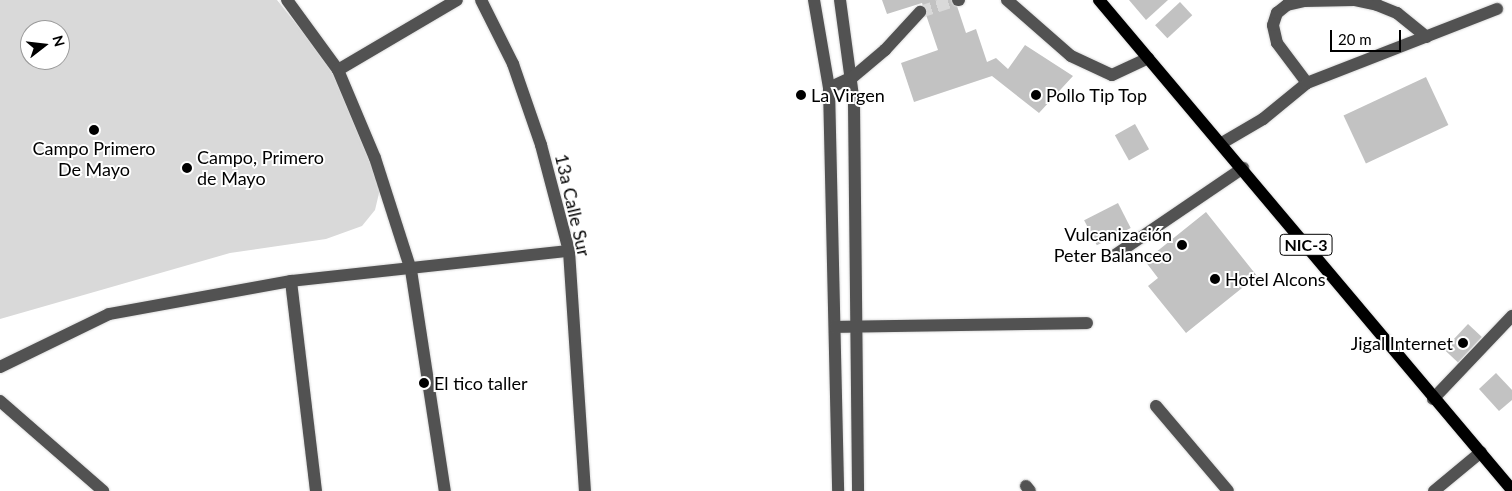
<!DOCTYPE html>
<html>
<head>
<meta charset="utf-8">
<style>
	body { margin:0 }
	#map { position:relative; width:1512px; height:491px; overflow:hidden; background:#fff; font-family:Lato,sans-serif }
	div>[style] { position:absolute }
	[style*='--x'] { left:calc(var(--x)*1px); top:calc(var(--y)*1px); width:calc(var(--w)*1px); rotate:calc(var(--a)*1deg) }
	.green>* { inset:0; background:#d9d9d9 }
	.building>* { inset:0; background:#c2c2c2; transform-origin:0 0 }
	.minor-tunnel>* { height:12px; margin-top:-6px; transform-origin:0; background:repeating-linear-gradient(90deg,#d9d9d9 0 12px,transparent 0 18px) }
	.roads { filter:drop-shadow(0 0 1px #dbdbdb) drop-shadow(0 0 1px #dbdbdb) }
	.minor>* { height:12px; margin:-6px; padding:0 6px; transform-origin:6px; border-radius:6px; background:#525252 }
	.major>* { height:12px; margin:-6px; padding:0 6px; transform-origin:6px; border-radius:6px; background:#000 }
	.dots>* { width:14px; height:14px; translate:-50% -50%; box-sizing:border-box; border:2px solid #fff; border-radius:50% }
	span { translate:-50% -50%; white-space:nowrap; text-align:center; line-height:1.15; -webkit-text-stroke:4px #fff; paint-order:stroke }
	.shield-label span { padding:1px 4px; background:#fff; border:1px solid; border-radius:4px; -webkit-text-stroke-width:0 }
	.shield-label { font-size:16px; color:#000; font-weight:700 }
	.poi-label { font-size:18px; color:#000 }
	.left { translate:0 -50%; text-align:left }
	.right { translate:-100% -50%; text-align:right }
	.street-label { font-size:18px; color:#000 }
	.north { position:absolute; left:20px; top:20px; width:50px; height:50px; box-sizing:border-box; background:#fff; border:1px solid #999; border-radius:50%; rotate:74deg; font-size:14px; font-weight:700; line-height:20px; text-align:center; color:#000 }
	.north::after { content:''; display:block; margin:auto; width:18px; height:22px; background:#000; clip-path:polygon(50% 0,100% 100%,50% 72%,0 100%) }
	.scale { position:absolute; left:1330px; top:30px; width:71px; height:22px; box-sizing:border-box; border:2px solid #000; border-top:0; padding-left:6px; font-size:15px; line-height:18px; white-space:nowrap; color:#000; -webkit-text-stroke:4px #fff; paint-order:stroke }
</style>
</head>
<body>
<div id="map">
	<div class="green">
		<div style="clip-path:polygon(evenodd,0 0,277px 0,330px 66px,367px 147px,380px 189px,375px 210px,362px 226px,326px 239px,230px 253px,0 319px,0 0,30px 30px,60px 30px,60px 60px,30px 60px,30px 30px)"></div>
	</div>
	<div class="building">
		<div style="clip-path:polygon(882px 0,955px 0,966px 33px,976px 29px,987px 62px,996px 58px,1008px 69px,1025px 45px,1073px 76px,1039px 113px,992px 76px,914px 102px,901px 63px,938px 50px,922px 3px,887px 14px)"></div>
		<div style="clip-path:polygon(1129px 0,1168px 0,1146px 20px)"></div>
		<div style="left:1180px;top:2px;width:18px;height:34px;rotate:47deg"></div>
		<div style="left:1426px;top:77px;width:53px;height:91px;rotate:65deg"></div>
		<div style="left:1135px;top:124px;width:29px;height:23px;rotate:61deg"></div>
		<div style="left:1118px;top:203px;width:28px;height:38px;rotate:63deg"></div>
		<div style="clip-path:polygon(1206px 212px,1257px 276px,1186px 333px,1148px 286px,1158px 278px,1145px 261px)"></div>
		<div style="left:1468px;top:324px;width:19px;height:35px;rotate:43deg"></div>
		<div style="clip-path:polygon(1496px 373px,1512px 390px,1512px 400px,1499px 411px,1479px 389px)"></div>
	</div>
	<div class="minor-tunnel">
		<div style="--x:920;--y:12;--w:40;--a:-18"></div>
	</div>
	<div class="roads">
		<div class="minor">
			<div style="--x:287;--y:0;--w:87;--a:53.9"></div>
			<div style="--x:338;--y:70;--w:95;--a:67.2"></div>
			<div style="--x:375;--y:158;--w:118;--a:72.2"></div>
			<div style="--x:411;--y:270;--w:224;--a:81.3"></div>
			<div style="--x:481;--y:0;--w:72;--a:63.4"></div>
			<div style="--x:513;--y:64;--w:86;--a:70.9"></div>
			<div style="--x:541;--y:145;--w:110;--a:75.2"></div>
			<div style="--x:569;--y:251;--w:241;--a:86.2"></div>
			<div style="--x:814;--y:0;--w:89;--a:80.3"></div>
			<div style="--x:829;--y:88;--w:403;--a:88.7"></div>
			<div style="--x:840;--y:0;--w:105;--a:82.3"></div>
			<div style="--x:854;--y:104;--w:387;--a:89.4"></div>
			<div style="--x:958;--y:0;--w:1;--a:0"></div>
			<div style="--x:1007;--y:0;--w:85;--a:41.2"></div>
			<div style="--x:1071;--y:56;--w:45;--a:24.9"></div>
			<div style="--x:1112;--y:75;--w:40;--a:-25"></div>
			<div style="--x:338;--y:70;--w:138;--a:-30.5"></div>
			<div style="--x:1307;--y:83;--w:50;--a:-126.9"></div>
			<div style="--x:1277;--y:43;--w:18;--a:-103"></div>
			<div style="--x:1273;--y:25;--w:13;--a:-72"></div>
			<div style="--x:1277;--y:13;--w:13;--a:-39"></div>
			<div style="--x:1287;--y:5;--w:17;--a:-13"></div>
			<div style="--x:1304;--y:1;--w:50;--a:-1.1"></div>
			<div style="--x:1354;--y:0;--w:24;--a:12"></div>
			<div style="--x:1377;--y:5;--w:22;--a:22"></div>
			<div style="--x:1397;--y:13;--w:38;--a:39"></div>
			<div style="--x:829;--y:88;--w:26;--a:-25"></div>
			<div style="--x:853;--y:77;--w:42;--a:-40.2"></div>
			<div style="--x:885;--y:50;--w:52;--a:-47.4"></div>
			<div style="--x:1222;--y:143;--w:48;--a:-30.3"></div>
			<div style="--x:1263;--y:119;--w:57;--a:-39.3"></div>
			<div style="--x:1307;--y:83;--w:204;--a:-21.3"></div>
			<div style="--x:1115;--y:255;--w:155;--a:-34.2"></div>
			<div style="--x:835;--y:327;--w:252;--a:-0.9"></div>
			<div style="--x:0;--y:367;--w:121;--a:-25.9"></div>
			<div style="--x:109;--y:314;--w:185;--a:-10.3"></div>
			<div style="--x:1433;--y:399;--w:115;--a:-46.4"></div>
			<div style="--x:0;--y:401;--w:137;--a:41.1"></div>
			<div style="--x:1156;--y:406;--w:111;--a:49.7"></div>
			<div style="--x:1026;--y:486;--w:6;--a:51"></div>
			<div style="--x:316;--y:491;--w:211;--a:-96.8"></div>
			<div style="--x:291;--y:281;--w:280;--a:-6.2"></div>
			<div style="--x:1434;--y:491;--w:61;--a:-39.7"></div>
		</div>
		<div class="major">
			<div style="--x:1099;--y:0;--w:641;--a:49.87"></div>
		</div>
	</div>
	<div class="dots">
		<div style="left:801px;top:95px;background:#000"></div>
		<div style="left:1036px;top:95px;background:#000"></div>
		<div style="left:94px;top:130px;background:#000"></div>
		<div style="left:187px;top:168px;background:#000"></div>
		<div style="left:1182px;top:245px;background:#000"></div>
		<div style="left:1215px;top:279px;background:#000"></div>
		<div style="left:1463px;top:343px;background:#000"></div>
		<div style="left:424px;top:383px;background:#000"></div>
	</div>
	<div class="shield-label">
		<span style="left:1306px;top:245px">NIC-3</span>
	</div>
	<div class="poi-label">
		<span class="left" style="left:811px;top:95px">La Virgen</span>
		<span class="left" style="left:1046px;top:95px">Pollo Tip Top</span>
		<span style="left:94px;top:159px">Campo Primero<br>De Mayo</span>
		<span class="left" style="left:197px;top:168px">Campo, Primero<br>de Mayo</span>
		<span class="right" style="left:1172px;top:245px">Vulcanización<br>Peter Balanceo</span>
		<span class="left" style="left:1225px;top:279px">Hotel Alcons</span>
		<span class="right" style="left:1453px;top:343px">Jigal Internet</span>
		<span class="left" style="left:434px;top:383px">El tico taller</span>
	</div>
	<div class="street-label">
		<span style="left:573px;top:205px;rotate:77deg">13a Calle Sur</span>
	</div>
	<div class="north">N</div>
	<div class="scale">20 m</div>
</div>
</body>
</html>
